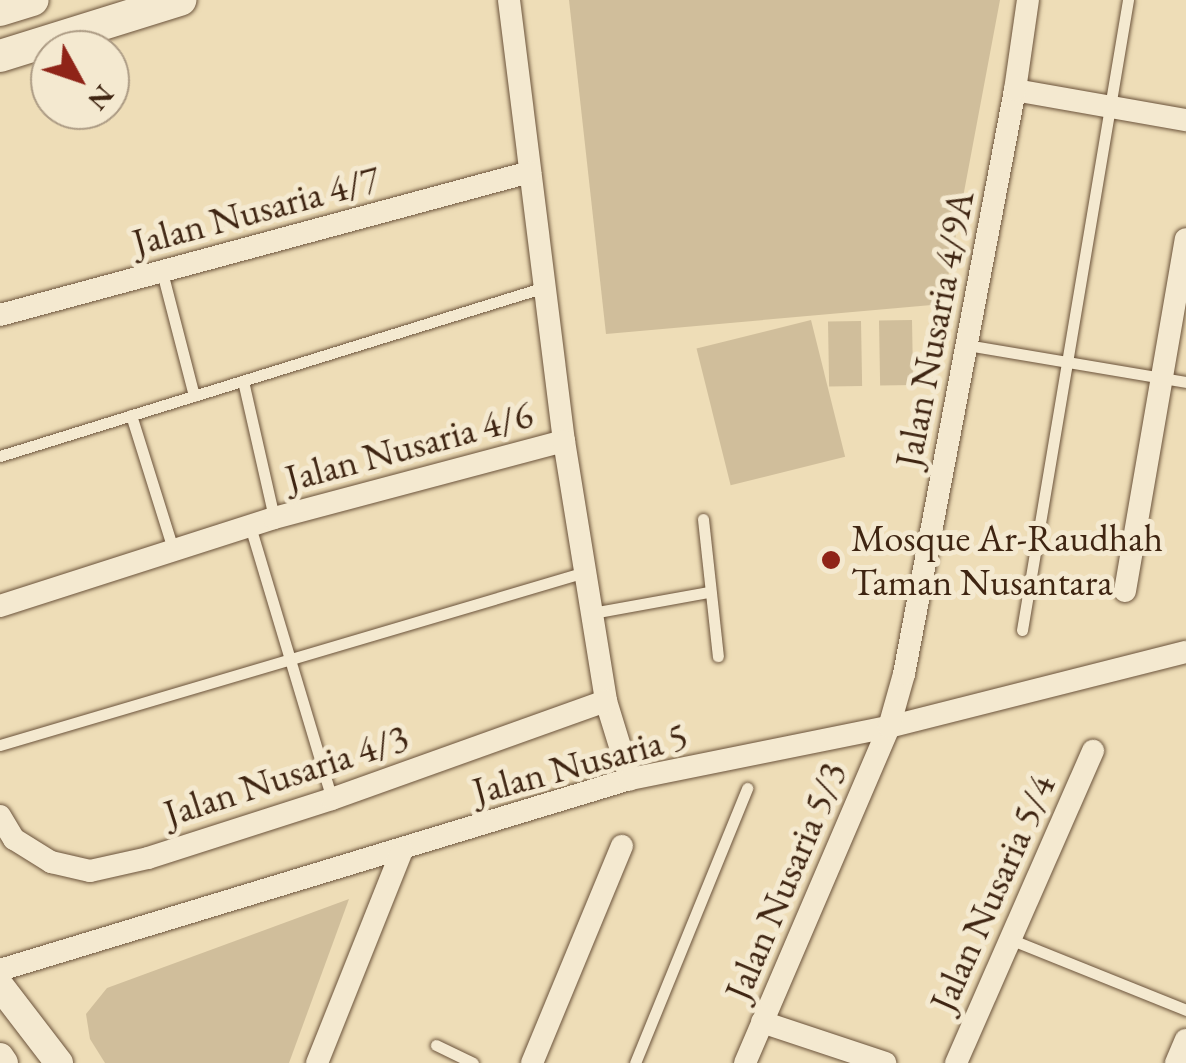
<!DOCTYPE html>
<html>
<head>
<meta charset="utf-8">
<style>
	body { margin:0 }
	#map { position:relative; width:1186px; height:1063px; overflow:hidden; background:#eeddb7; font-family:"EB Garamond",serif }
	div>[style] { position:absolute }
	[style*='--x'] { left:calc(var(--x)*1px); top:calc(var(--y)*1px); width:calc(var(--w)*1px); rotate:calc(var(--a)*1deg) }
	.green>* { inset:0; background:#d0be9b; transform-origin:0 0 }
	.roads { filter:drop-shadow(0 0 2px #6b533b) drop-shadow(0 0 2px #6b533b) }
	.service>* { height:11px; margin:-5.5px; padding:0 5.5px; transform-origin:5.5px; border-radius:5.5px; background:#f4e9d0 }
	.minor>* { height:22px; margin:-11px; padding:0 11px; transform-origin:11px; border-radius:11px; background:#f4e9d0 }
	.tertiary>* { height:28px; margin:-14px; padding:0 14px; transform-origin:14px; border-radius:14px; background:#f4e9d0 }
	.secondary>* { height:32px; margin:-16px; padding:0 16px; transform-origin:16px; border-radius:16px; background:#f4e9d0 }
	.dots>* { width:28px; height:28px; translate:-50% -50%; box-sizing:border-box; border:5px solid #f4e9d0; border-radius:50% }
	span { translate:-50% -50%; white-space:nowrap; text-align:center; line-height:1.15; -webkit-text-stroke:10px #f4e9d0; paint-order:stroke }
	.street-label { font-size:38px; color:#3f2512 }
	.poi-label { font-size:38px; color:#3f2512 }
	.left { translate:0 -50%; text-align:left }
	.north { position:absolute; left:30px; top:30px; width:100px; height:100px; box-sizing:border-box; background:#f4e9d0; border:2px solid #ac9b84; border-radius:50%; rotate:130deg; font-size:28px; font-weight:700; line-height:40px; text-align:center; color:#3f2512 }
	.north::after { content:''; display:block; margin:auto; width:35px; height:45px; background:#8f2418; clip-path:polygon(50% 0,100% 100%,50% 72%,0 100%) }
</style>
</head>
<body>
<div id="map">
	<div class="green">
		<div style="clip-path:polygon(569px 0,1000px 0,943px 304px,606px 334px)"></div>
		<div style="left:811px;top:320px;width:141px;height:118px;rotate:76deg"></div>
		<div style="left:912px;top:320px;width:65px;height:33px;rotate:89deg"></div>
		<div style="left:861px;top:321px;width:65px;height:33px;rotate:89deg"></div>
		<div style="clip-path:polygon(349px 899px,289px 1063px,105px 1063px,90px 1039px,86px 1014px,107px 988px)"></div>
	</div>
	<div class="roads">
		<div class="service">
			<div style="--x:162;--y:272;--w:128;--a:75.5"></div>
			<div style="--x:967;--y:345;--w:222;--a:9.6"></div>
			<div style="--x:243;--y:381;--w:140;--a:77.2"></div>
			<div style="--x:131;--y:415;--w:140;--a:72.6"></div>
			<div style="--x:0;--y:456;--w:571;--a:-17.23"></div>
			<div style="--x:703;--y:519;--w:138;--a:83.8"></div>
			<div style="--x:250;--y:526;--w:285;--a:73.3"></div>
			<div style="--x:592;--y:613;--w:119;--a:-10.2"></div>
			<div style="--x:1022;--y:630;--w:639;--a:-80.45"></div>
			<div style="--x:0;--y:745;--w:610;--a:-16.47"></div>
			<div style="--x:1012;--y:940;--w:188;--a:21.9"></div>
			<div style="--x:436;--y:1045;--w:41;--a:25.9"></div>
			<div style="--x:635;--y:1063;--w:297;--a:-67.8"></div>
		</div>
		<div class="minor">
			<div style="--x:509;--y:0;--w:444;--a:82.9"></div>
			<div style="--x:1015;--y:90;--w:174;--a:10"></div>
			<div style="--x:0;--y:315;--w:549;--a:-15.1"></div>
			<div style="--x:1125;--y:591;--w:357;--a:-80.2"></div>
			<div style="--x:0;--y:606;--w:288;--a:-17.8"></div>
			<div style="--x:274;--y:518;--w:300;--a:-14.9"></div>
			<div style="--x:564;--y:441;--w:263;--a:80.8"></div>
			<div style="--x:606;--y:701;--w:82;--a:72.9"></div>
			<div style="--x:0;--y:816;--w:27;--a:59"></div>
			<div style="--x:14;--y:839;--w:44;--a:31.9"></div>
			<div style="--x:51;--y:862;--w:40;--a:13"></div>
			<div style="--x:90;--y:871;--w:59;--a:-12.6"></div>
			<div style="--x:148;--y:858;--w:193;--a:-17.8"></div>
			<div style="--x:332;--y:799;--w:291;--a:-19.7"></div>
			<div style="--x:0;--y:970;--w:658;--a:-16.87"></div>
			<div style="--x:630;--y:779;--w:264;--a:-11.4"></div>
			<div style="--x:889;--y:727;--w:306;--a:-14.2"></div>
			<div style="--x:762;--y:1022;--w:130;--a:18.4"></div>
			<div style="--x:317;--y:1063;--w:229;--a:-68.2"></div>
			<div style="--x:532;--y:1063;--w:235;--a:-67.5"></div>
			<div style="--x:745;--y:1063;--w:366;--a:-66.8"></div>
			<div style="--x:889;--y:727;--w:55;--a:-74.2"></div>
			<div style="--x:904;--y:674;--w:594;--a:-79.24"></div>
			<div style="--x:1015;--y:90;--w:91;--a:-81.8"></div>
			<div style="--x:956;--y:1063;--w:341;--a:-66.3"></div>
			<div style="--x:1176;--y:1063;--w:25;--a:-67"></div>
		</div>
		<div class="tertiary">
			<div style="--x:0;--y:986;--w:97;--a:52.5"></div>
			<div style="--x:0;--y:1057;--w:7;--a:56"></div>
		</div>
		<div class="secondary">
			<div style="--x:0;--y:10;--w:34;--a:-17"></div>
			<div style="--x:0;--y:56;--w:189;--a:-17.3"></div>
		</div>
	</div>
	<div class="dots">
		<div style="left:831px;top:560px;background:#8f2418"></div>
	</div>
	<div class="street-label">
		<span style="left:256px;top:210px;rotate:-15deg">Jalan Nusaria 4/7</span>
		<span style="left:934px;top:329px;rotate:-79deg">Jalan Nusaria 4/9A</span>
		<span style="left:409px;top:446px;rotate:-15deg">Jalan Nusaria 4/6</span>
		<span style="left:580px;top:763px;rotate:-15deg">Jalan Nusaria 5</span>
		<span style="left:286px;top:775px;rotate:-18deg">Jalan Nusaria 4/3</span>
		<span style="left:785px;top:881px;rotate:-67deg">Jalan Nusaria 5/3</span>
		<span style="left:992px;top:893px;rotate:-66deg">Jalan Nusaria 5/4</span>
	</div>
	<div class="poi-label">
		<span class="left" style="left:851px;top:560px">Mosque Ar-Raudhah<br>Taman Nusantara</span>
	</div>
	<div class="north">N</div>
</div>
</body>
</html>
